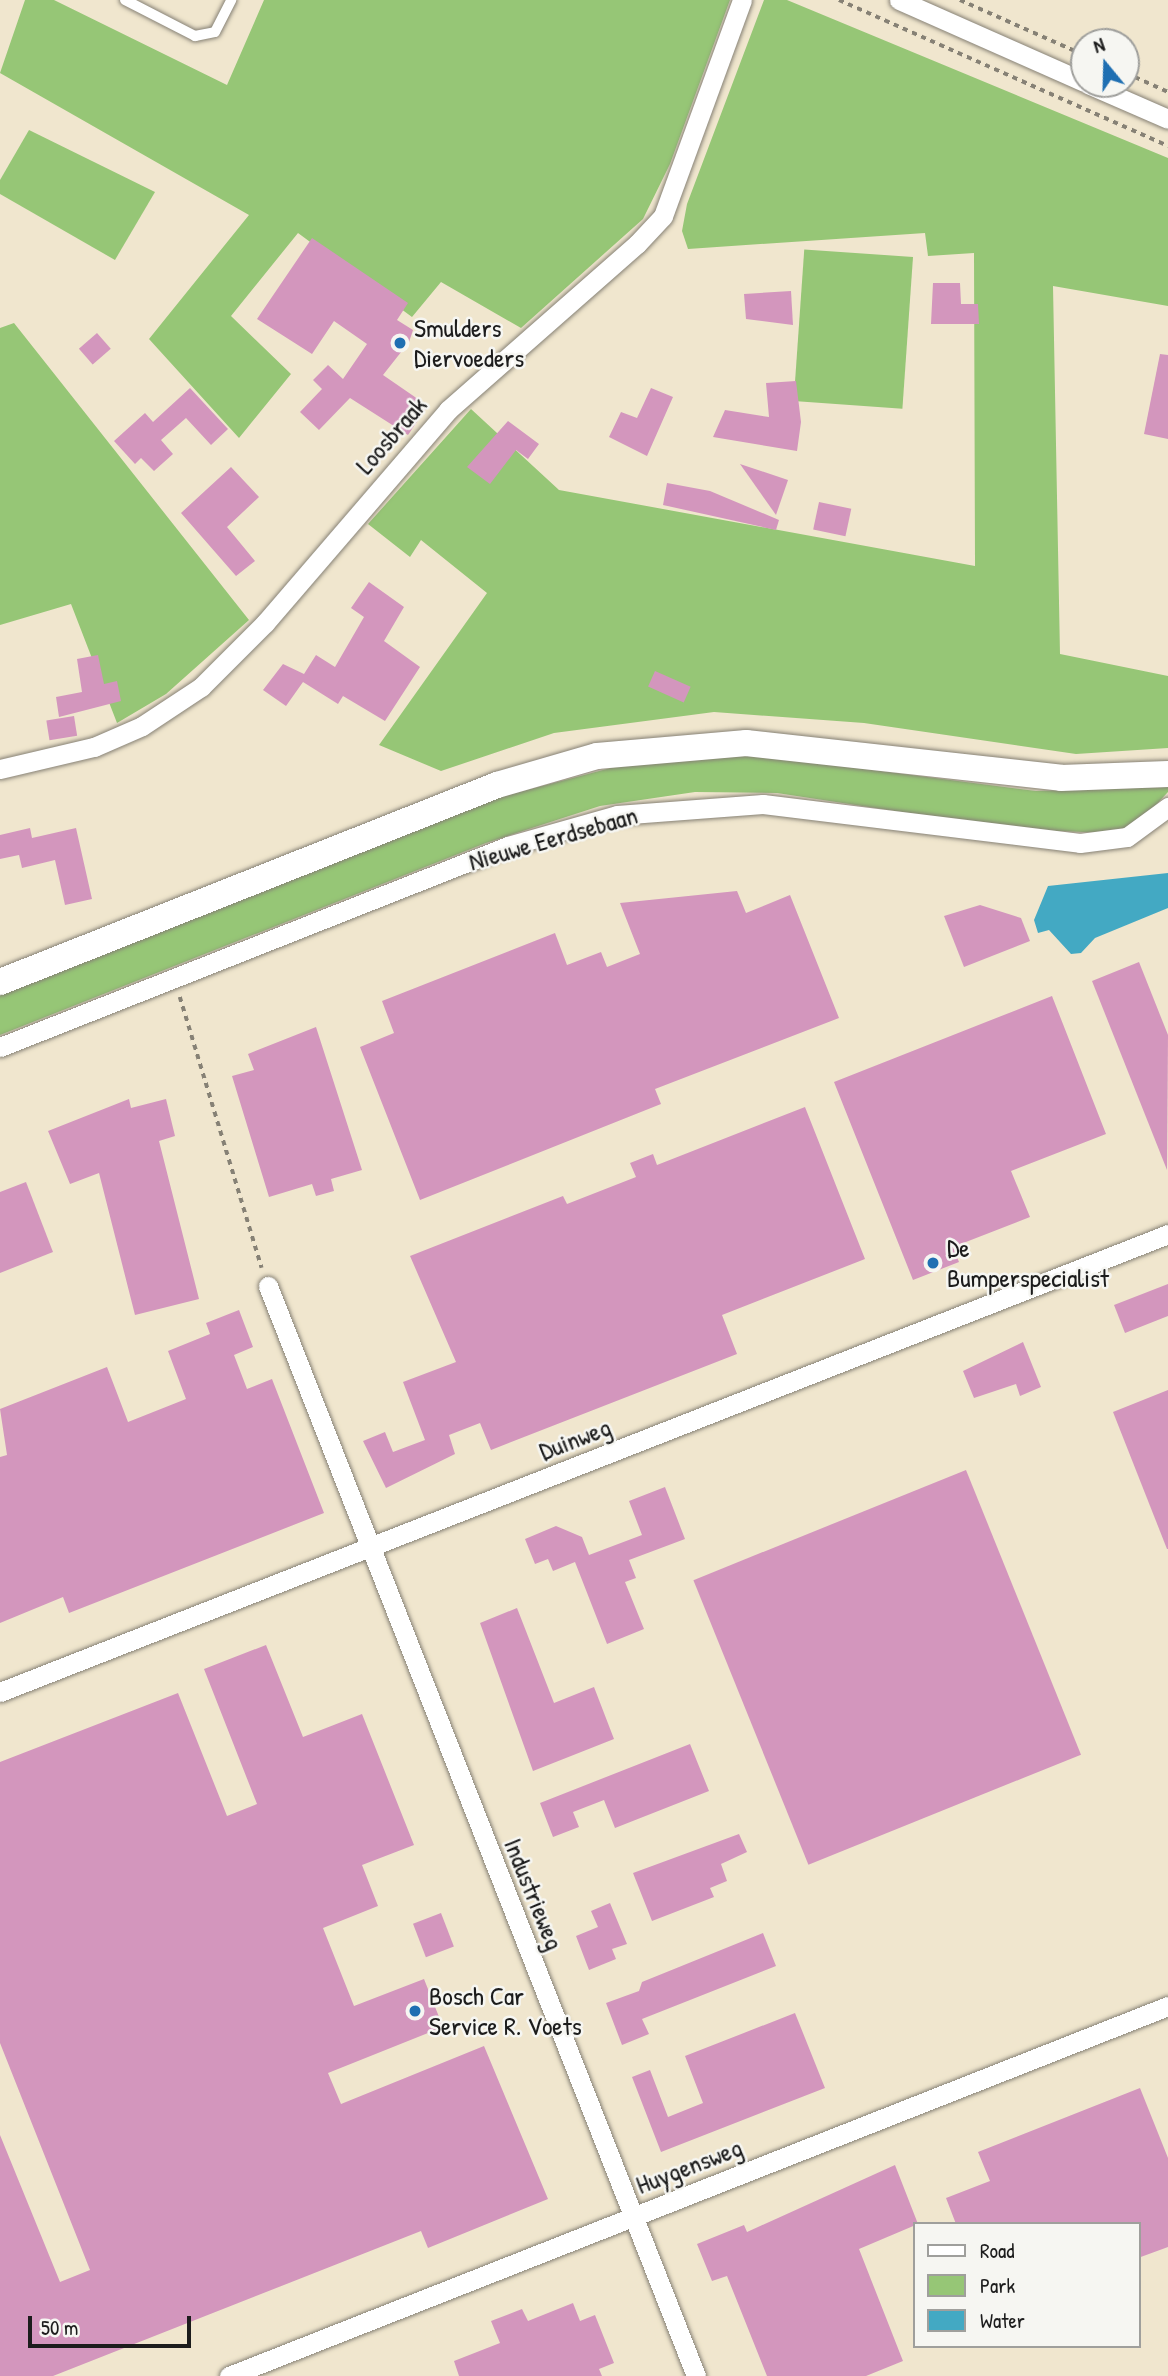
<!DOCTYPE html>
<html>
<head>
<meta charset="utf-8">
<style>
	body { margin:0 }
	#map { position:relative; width:1168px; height:2376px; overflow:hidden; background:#f0e6ce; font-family:"Patrick Hand",sans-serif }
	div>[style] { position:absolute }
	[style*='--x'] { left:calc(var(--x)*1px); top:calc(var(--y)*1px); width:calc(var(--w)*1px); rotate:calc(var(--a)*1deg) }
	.green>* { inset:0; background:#96c676; transform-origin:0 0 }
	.water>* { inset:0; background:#43a9c3 }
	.building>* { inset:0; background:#d396bd; transform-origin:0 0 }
	.path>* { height:3.5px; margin-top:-1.75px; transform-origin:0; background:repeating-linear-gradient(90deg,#868175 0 5px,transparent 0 10px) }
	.roads { filter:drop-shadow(0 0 2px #868175) drop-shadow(0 0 2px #868175) }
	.service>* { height:10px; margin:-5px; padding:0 5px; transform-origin:5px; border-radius:5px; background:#fff }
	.minor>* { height:19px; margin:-9.5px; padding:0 9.5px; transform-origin:9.5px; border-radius:9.5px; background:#fff }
	.secondary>* { height:26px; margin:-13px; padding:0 13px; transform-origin:13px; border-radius:13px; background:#fff }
	.dots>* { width:19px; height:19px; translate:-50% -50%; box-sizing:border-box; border:4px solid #f6f6f2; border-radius:50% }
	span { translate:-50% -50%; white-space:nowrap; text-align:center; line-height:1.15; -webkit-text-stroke:5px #f6f6f2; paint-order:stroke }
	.poi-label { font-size:26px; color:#1c1c1c }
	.left { translate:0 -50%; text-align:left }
	.street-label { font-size:26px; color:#1c1c1c }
	.legend { position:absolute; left:913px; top:2222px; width:228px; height:126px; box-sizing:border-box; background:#f6f6f2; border:2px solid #9f9f9c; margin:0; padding:9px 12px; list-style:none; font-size:21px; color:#1c1c1c }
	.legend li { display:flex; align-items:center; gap:14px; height:35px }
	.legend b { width:35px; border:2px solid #9f9f9c }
	.north { position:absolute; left:1070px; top:28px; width:70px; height:70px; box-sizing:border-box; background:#f6f6f2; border:2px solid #9f9f9c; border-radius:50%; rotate:341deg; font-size:19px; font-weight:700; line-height:28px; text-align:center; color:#1c1c1c }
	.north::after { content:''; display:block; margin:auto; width:24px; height:32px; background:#1f6fb2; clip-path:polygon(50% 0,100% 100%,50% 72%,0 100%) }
	.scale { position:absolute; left:28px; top:2316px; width:163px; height:32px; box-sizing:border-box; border:4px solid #1c1c1c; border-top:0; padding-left:9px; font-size:21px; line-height:24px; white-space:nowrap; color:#1c1c1c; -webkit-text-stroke:5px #f6f6f2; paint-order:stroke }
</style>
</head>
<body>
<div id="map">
	<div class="green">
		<div style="clip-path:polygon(25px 0,54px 0,227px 85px,264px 0,730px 0,670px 164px,643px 219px,521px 328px,441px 282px,412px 317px,298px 233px,231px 316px,291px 374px,239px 438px,149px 339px,249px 215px,0 73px)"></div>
		<div style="clip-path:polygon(764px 0,787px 0,1168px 158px,1168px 306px,1053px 286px,1060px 654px,1168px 676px,1168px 748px,1076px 754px,864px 723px,714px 712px,554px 733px,441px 771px,379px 745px,487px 593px,421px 540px,410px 557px,368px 524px,471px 409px,559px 490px,975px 566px,974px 253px,928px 256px,925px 233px,688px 249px,682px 231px,687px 204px)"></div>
		<div style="clip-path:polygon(29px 130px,155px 192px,115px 260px,0 194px,0 180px)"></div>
		<div style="left:913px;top:257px;width:152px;height:109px;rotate:94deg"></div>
		<div style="clip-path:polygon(14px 323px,249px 620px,166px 694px,117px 723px,71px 604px,0 625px,0 328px)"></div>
		<div style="clip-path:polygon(757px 755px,1036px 791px,1168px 787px,1168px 792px,1137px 825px,1107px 833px,1013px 829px,777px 793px,695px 792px,600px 806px,486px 843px,0 1035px,0 993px,504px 796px,622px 765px)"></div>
	</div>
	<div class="water">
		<div style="clip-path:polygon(1168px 873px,1168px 908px,1095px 938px,1081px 953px,1071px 954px,1049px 930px,1038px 933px,1034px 920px,1048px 886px)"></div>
	</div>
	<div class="building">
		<div style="clip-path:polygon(312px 238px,408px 303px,397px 320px,413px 330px,409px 342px,383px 375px,428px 406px,408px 435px,350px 398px,319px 430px,300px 412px,322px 389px,313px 380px,328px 365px,343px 379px,367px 344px,334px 321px,312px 354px,257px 319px)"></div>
		<div style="clip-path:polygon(933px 283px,960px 283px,961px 304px,978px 304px,979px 324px,931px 324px)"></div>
		<div style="clip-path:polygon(791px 291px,793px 325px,746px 319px,744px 294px)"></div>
		<div style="left:97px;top:333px;width:21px;height:24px;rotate:49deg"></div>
		<div style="clip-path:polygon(1160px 354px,1168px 355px,1168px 439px,1144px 434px)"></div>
		<div style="clip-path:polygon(796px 381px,801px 422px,797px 451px,713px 437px,725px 410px,769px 417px,766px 383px)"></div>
		<div style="clip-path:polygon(190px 388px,228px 429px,211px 445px,186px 418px,161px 440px,173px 454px,154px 471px,141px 458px,135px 464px,114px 441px,145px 413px,153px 422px)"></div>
		<div style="clip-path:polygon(651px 388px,673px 397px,647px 456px,609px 437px,621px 412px,637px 418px)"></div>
		<div style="clip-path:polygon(508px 421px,539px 444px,528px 459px,516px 450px,490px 484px,467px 467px)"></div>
		<div style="clip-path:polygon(740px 464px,788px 480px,776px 515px)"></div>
		<div style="clip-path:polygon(231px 467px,259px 497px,227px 527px,255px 561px,236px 576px,181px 513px)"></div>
		<div style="clip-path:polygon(667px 483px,710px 491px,779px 520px,776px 530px,663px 505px)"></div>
		<div style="left:819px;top:502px;width:33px;height:28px;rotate:12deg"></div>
		<div style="clip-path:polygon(369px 582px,404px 607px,384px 641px,420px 667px,385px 721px,343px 696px,338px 704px,303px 682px,286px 706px,263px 690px,283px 664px,304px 674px,316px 655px,335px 667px,364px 617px,351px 608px)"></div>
		<div style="clip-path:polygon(98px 655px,104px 684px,117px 681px,121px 701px,59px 717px,56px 697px,82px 692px,77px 659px)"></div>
		<div style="left:655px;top:671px;width:39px;height:17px;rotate:24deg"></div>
		<div style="left:74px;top:716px;width:20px;height:28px;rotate:81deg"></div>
		<div style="clip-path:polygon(30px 828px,32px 838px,76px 828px,92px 899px,65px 905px,55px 860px,22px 868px,19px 855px,0 859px,0 835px)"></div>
		<div style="clip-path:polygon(737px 891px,746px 913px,790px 895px,839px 1018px,655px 1089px,661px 1104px,420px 1200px,360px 1047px,394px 1033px,382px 1001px,555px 933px,567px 965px,601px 952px,607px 967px,640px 954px,620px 903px)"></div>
		<div style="clip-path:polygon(980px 905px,1021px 918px,1030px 941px,964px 967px,944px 916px)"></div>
		<div style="clip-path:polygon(1139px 962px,1168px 1035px,1167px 1170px,1092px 981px)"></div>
		<div style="clip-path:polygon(1052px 996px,1106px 1134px,1011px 1171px,1030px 1217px,953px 1247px,959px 1262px,913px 1280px,834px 1082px)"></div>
		<div style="clip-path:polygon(316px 1027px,362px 1170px,331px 1179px,334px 1191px,316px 1196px,312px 1184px,269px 1197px,232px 1076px,254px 1070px,248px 1054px)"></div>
		<div style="clip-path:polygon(129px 1099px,131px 1108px,166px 1099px,175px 1136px,159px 1141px,199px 1299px,135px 1315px,99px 1173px,70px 1184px,48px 1131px)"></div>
		<div style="clip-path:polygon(805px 1107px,865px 1259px,722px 1315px,737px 1354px,491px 1450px,480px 1423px,449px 1435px,455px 1454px,386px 1488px,363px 1441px,385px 1432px,393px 1452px,425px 1440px,403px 1382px,456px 1362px,410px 1256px,563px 1196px,567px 1204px,636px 1177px,630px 1163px,653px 1154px,657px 1165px)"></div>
		<div style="clip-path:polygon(26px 1182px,53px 1252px,0 1273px,0 1192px)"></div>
		<div style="clip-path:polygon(1168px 1284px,1168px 1316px,1125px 1333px,1114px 1305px)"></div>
		<div style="clip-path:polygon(239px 1310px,253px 1347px,234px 1355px,247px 1389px,272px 1379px,324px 1513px,69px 1613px,63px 1597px,0 1623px,0 1457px,7px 1455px,0 1409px,107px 1367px,128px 1422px,186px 1399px,168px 1351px,210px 1334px,206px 1323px)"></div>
		<div style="clip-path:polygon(1023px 1342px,1041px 1387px,1020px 1396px,1016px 1384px,974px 1398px,963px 1371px)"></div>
		<div style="clip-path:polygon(1168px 1390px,1168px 1549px,1167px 1549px,1113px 1412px)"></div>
		<div style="left:966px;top:1470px;width:307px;height:294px;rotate:68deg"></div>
		<div style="clip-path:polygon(665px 1487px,685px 1539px,629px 1560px,636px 1578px,625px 1582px,644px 1629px,607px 1644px,575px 1562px,553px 1571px,548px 1559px,535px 1564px,525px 1539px,556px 1526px,582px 1537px,589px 1555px,642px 1535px,629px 1501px)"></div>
		<div style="clip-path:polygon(517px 1608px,554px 1703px,594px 1687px,614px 1739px,533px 1771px,480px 1623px)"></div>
		<div style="clip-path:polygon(266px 1645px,303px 1737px,362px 1714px,414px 1845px,362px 1865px,378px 1906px,323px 1928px,354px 2006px,424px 1979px,443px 2027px,328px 2073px,341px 2104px,484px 2046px,548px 2199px,428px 2248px,421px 2231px,53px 2376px,0 2376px,0 2135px,60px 2282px,90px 2270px,0 2043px,0 1762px,178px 1693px,227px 1816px,257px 1804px,204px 1669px)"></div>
		<div style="clip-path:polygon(690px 1744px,709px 1791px,615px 1828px,604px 1800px,573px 1812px,579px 1827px,553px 1837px,540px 1803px)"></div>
		<div style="clip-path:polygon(739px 1834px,747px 1852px,721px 1864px,727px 1881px,710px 1888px,714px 1897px,652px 1921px,633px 1873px)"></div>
		<div style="clip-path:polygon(610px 1903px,627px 1944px,612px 1949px,616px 1959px,589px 1970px,576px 1936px,598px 1927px,591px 1911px)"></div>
		<div style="left:441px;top:1913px;width:36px;height:30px;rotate:69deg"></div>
		<div style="clip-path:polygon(763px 1933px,776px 1966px,642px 2019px,649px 2034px,622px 2045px,606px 2003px,639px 1991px,642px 1982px)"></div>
		<div style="clip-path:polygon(795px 2013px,825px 2088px,661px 2152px,632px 2077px,650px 2070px,668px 2117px,703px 2103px,685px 2056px)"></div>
		<div style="clip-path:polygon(1140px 2088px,1168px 2158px,1168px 2247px,1138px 2258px,1138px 2224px,956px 2224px,946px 2198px,990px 2181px,978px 2152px)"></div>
		<div style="clip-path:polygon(895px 2165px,918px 2224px,859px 2249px,903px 2361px,866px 2376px,767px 2376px,727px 2276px,712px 2281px,697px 2244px,744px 2225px,747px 2232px)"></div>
		<div style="clip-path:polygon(573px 2303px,580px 2321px,595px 2315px,614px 2363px,599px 2369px,602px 2376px,459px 2376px,454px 2361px,500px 2343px,491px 2321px,522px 2309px,528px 2321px)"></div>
	</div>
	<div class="path">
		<div style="--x:839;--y:0;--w:360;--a:23.9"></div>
		<div style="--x:960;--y:0;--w:136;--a:23.9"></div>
		<div style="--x:1126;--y:73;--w:46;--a:24.3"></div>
		<div style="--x:180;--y:997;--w:283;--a:73.2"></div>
	</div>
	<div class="roads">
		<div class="service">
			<div style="--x:125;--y:0;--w:79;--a:27.2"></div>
			<div style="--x:195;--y:36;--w:20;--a:-11"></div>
			<div style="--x:215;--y:32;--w:36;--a:-63"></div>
		</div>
		<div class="minor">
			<div style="--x:899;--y:0;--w:202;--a:23.9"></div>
			<div style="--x:1088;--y:84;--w:87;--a:23.6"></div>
			<div style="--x:0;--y:769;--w:97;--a:-13.2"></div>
			<div style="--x:94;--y:747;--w:52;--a:-23.6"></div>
			<div style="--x:142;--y:726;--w:71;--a:-33.5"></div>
			<div style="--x:201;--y:687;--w:91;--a:-45"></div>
			<div style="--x:265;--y:623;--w:281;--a:-49.3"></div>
			<div style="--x:448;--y:410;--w:252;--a:-41.3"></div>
			<div style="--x:637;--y:244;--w:38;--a:-47"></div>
			<div style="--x:663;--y:216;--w:230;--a:-69.9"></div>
			<div style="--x:0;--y:1047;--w:546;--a:-21.59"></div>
			<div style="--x:508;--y:846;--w:113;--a:-15.9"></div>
			<div style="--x:617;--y:815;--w:146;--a:-4.3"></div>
			<div style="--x:763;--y:804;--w:319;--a:7"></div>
			<div style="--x:1080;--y:843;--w:47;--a:-7.3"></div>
			<div style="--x:1127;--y:837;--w:51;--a:-36.2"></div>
			<div style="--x:268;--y:1286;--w:1171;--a:68.56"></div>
			<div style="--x:0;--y:1692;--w:1255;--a:-21.41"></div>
			<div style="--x:229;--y:2376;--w:1009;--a:-21.51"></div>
		</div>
		<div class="secondary">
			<div style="--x:0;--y:982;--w:535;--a:-21.62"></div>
			<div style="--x:497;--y:785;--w:104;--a:-16.2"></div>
			<div style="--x:597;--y:756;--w:150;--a:-5"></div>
			<div style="--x:746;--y:743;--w:317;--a:6.3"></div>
			<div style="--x:1061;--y:778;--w:107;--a:-2.1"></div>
		</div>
	</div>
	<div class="dots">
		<div style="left:400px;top:343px;background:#1f6fb2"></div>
		<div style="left:933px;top:1263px;background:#1f6fb2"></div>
		<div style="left:415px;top:2011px;background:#1f6fb2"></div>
	</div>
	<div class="poi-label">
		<span class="left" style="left:414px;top:343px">Smulders<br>Diervoeders</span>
		<span class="left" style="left:947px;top:1263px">De<br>Bumperspecialist</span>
		<span class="left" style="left:429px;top:2011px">Bosch Car<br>Service R. Voets</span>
	</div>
	<div class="street-label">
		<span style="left:391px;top:435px;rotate:-49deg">Loosbraak</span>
		<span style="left:553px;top:838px;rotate:-16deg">Nieuwe Eerdsebaan</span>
		<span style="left:575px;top:1439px;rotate:-21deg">Duinweg</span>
		<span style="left:534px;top:1894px;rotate:68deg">Industrieweg</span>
		<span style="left:689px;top:2166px;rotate:-21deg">Huygensweg</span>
	</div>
	<ul class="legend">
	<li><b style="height:9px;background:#fff"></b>Road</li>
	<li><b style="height:19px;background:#96c676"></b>Park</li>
	<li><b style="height:19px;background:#43a9c3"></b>Water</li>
	</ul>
	<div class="north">N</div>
	<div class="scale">50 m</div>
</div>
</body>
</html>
